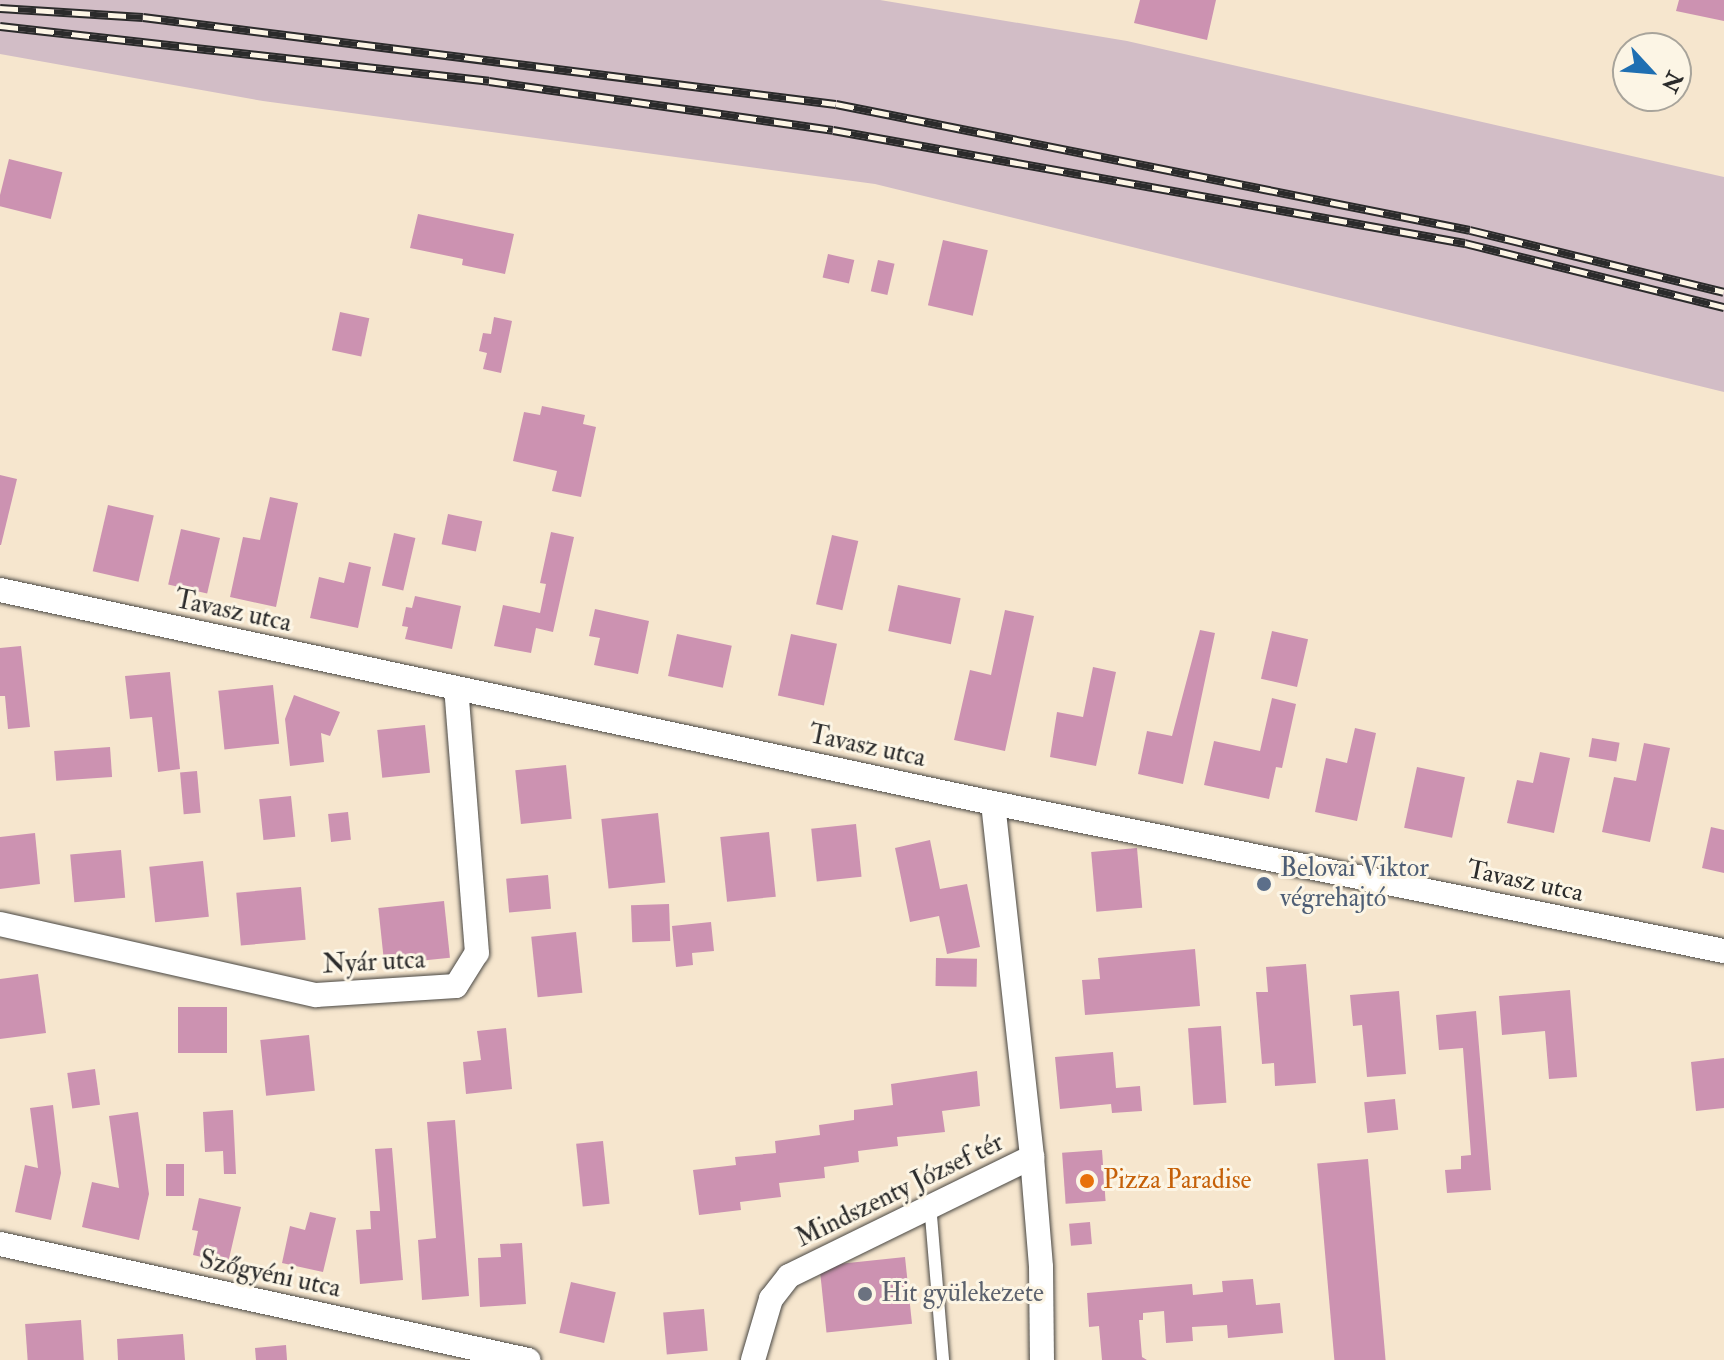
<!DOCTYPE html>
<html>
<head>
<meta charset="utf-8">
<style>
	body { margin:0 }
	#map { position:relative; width:1724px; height:1360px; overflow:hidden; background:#f6e6ce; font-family:"IM FELL Double Pica",serif }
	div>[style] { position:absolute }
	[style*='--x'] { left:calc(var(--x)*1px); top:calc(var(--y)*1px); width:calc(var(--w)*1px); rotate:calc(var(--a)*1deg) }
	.industrial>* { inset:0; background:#d2bdc6 }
	.building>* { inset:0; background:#cc92b1; transform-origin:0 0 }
	.roads { filter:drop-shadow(0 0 2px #494743) drop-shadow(0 0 2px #494743) }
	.lane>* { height:12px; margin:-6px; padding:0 6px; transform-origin:6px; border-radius:6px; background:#fff }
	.street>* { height:24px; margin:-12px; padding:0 12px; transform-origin:12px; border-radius:12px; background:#fff }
	.rail>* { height:9px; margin-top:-4.5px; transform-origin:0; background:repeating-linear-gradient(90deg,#fcf5e5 0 18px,#2b2b2b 0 36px); box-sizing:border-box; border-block:2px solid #2b2b2b }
	.dots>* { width:22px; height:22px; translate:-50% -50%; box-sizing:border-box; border:4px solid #fcf5e5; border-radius:50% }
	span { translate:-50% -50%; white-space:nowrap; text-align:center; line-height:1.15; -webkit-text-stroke:6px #fcf5e5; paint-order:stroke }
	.street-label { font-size:26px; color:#2b2b2b }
	.service-label { font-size:26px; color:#4e5e75 }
	.left { translate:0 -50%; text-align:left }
	.food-label { font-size:26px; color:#c56008 }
	.worship-label { font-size:26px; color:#5b616d }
	.north { position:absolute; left:1612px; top:32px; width:80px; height:80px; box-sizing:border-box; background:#fcf5e5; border:2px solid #a8a49b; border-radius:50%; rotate:116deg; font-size:22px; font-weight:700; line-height:32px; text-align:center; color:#2b2b2b }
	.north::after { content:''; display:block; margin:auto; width:28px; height:36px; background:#1f6fb2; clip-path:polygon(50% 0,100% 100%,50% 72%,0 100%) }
</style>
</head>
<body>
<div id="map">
	<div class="industrial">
		<div style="clip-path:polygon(0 0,880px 0,1127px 41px,1724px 177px,1724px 392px,875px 184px,263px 101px,0 54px)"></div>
	</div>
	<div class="building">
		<div style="clip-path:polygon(1140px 0,1216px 0,1207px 40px,1134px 23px)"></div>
		<div style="clip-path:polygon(1679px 0,1724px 0,1724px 21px,1676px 11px)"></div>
		<div style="left:9px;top:159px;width:55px;height:48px;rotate:14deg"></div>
		<div style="clip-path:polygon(418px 214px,514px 234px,505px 274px,462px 265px,463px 259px,410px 248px)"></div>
		<div style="left:943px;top:240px;width:46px;height:67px;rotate:13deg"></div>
		<div style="left:828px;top:254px;width:27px;height:24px;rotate:13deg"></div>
		<div style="left:878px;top:260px;width:17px;height:32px;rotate:13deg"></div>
		<div style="left:340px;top:312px;width:30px;height:39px;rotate:12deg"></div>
		<div style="clip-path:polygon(494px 317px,512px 321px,501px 373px,483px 369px,487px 353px,479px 351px,483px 333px,491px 334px)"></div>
		<div style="clip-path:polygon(542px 406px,585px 415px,583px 424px,596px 427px,581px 497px,552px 491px,557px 471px,513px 461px,524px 412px,540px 415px)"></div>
		<div style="clip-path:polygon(0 475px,17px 479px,1px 545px,0 545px)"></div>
		<div style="clip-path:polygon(270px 497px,298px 503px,276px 607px,230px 597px,243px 537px,260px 540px)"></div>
		<div style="left:108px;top:505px;width:47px;height:68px;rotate:13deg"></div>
		<div style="left:448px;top:514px;width:35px;height:31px;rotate:12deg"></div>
		<div style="left:181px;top:529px;width:40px;height:57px;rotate:13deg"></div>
		<div style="clip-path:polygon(551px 532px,574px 537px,553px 632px,536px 628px,531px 653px,494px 646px,503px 605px,540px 613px,546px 584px,540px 583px)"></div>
		<div style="left:394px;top:533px;width:22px;height:54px;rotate:13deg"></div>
		<div style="left:832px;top:535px;width:27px;height:71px;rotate:13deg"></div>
		<div style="clip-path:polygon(349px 562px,371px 567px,358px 628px,310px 618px,319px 577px,344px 583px)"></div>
		<div style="left:898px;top:585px;width:64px;height:47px;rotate:12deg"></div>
		<div style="clip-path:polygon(415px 596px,461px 606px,452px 649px,405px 639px,408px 627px,402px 626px,406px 607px,412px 608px)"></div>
		<div style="clip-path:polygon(595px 609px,649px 621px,638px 674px,594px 665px,600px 638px,589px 636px)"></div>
		<div style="clip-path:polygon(1005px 610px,1034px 616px,1005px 751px,954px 740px,970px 670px,991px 675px)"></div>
		<div style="clip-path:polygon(1200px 630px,1215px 633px,1183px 784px,1138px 774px,1147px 731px,1172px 736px)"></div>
		<div style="left:1272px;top:631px;width:37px;height:49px;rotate:13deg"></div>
		<div style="left:677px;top:634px;width:56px;height:43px;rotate:12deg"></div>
		<div style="left:791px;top:634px;width:47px;height:63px;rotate:12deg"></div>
		<div style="clip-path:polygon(21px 646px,30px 727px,8px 729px,5px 696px,0 696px,0 648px)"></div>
		<div style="clip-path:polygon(1093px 667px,1116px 672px,1096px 766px,1050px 757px,1057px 712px,1083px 717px)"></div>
		<div style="clip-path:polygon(170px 672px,180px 769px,158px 772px,152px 717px,130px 719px,125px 676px)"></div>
		<div style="left:273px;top:685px;width:59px;height:55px;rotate:84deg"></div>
		<div style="clip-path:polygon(294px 695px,340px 712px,330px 736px,321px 733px,324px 762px,290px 766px,285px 719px)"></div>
		<div style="clip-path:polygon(1272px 698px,1296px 704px,1282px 768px,1276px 767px,1269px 799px,1204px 785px,1214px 741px,1260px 751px)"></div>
		<div style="left:425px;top:725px;width:48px;height:48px;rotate:84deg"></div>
		<div style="clip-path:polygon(1355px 728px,1376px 733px,1357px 821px,1315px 812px,1326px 758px,1347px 763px)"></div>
		<div style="left:1592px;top:738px;width:28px;height:19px;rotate:10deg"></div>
		<div style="clip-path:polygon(1644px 743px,1670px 748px,1650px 842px,1602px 832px,1614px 777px,1636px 781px)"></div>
		<div style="left:110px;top:747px;width:30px;height:56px;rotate:86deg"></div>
		<div style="clip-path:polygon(1540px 752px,1570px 758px,1554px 833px,1507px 823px,1517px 780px,1533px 783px)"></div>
		<div style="left:566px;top:765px;width:54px;height:51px;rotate:84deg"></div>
		<div style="left:1417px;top:767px;width:49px;height:62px;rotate:12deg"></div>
		<div style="left:197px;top:771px;width:42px;height:17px;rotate:85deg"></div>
		<div style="left:291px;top:796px;width:41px;height:32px;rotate:84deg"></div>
		<div style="left:348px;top:812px;width:28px;height:20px;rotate:84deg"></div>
		<div style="left:658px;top:813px;width:70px;height:57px;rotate:84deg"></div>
		<div style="left:856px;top:824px;width:53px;height:45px;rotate:84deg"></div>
		<div style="clip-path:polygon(1711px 827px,1724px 830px,1724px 873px,1702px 868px)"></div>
		<div style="left:769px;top:832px;width:65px;height:49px;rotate:84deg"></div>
		<div style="clip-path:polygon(35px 833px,40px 884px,0 889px,0 837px)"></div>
		<div style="clip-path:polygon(930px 840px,940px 889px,967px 884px,980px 947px,947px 954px,939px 916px,910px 922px,895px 848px)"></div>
		<div style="left:1137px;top:848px;width:60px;height:46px;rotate:85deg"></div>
		<div style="left:121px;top:850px;width:48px;height:51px;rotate:85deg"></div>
		<div style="left:203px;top:861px;width:56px;height:54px;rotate:84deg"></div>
		<div style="left:548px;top:875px;width:34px;height:42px;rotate:85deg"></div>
		<div style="left:301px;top:887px;width:53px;height:65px;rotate:85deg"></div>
		<div style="left:444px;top:901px;width:57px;height:66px;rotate:84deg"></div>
		<div style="left:669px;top:904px;width:37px;height:38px;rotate:88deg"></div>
		<div style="clip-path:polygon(711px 922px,714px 951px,692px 953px,693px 965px,676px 967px,672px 926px)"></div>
		<div style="left:576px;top:932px;width:61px;height:45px;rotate:84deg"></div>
		<div style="clip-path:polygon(1195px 949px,1200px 1006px,1085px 1015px,1082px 980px,1100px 979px,1098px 958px)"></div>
		<div style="left:936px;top:958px;width:41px;height:28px;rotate:1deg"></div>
		<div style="clip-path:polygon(1306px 964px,1316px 1083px,1275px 1086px,1274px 1063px,1262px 1064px,1256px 992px,1268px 992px,1266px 967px)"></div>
		<div style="clip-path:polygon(38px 974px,46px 1033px,0 1039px,0 979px)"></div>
		<div style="clip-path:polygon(1570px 990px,1577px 1077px,1549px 1079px,1545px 1031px,1502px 1035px,1499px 996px)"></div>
		<div style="clip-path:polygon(1399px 991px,1406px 1074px,1367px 1077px,1362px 1025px,1353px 1026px,1350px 995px)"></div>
		<div style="left:227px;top:1007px;width:46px;height:49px;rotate:90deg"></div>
		<div style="clip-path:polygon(1476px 1011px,1491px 1190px,1447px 1193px,1445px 1170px,1461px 1169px,1461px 1156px,1471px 1155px,1463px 1048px,1439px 1050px,1436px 1015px)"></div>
		<div style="left:1221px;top:1026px;width:77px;height:33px;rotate:86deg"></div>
		<div style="clip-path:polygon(506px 1028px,512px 1089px,466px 1094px,463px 1062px,481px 1060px,477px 1031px)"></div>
		<div style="left:309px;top:1035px;width:56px;height:49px;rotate:84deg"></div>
		<div style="clip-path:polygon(1113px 1052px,1116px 1088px,1140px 1086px,1142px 1111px,1112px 1113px,1111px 1104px,1060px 1109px,1055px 1057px)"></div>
		<div style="clip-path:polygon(1724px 1058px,1724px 1108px,1696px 1111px,1691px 1062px)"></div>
		<div style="left:95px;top:1069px;width:36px;height:28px;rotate:82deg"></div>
		<div style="clip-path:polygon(977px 1071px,980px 1106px,942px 1111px,945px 1132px,897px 1137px,898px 1146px,858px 1151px,859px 1162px,824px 1167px,825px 1178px,779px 1183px,781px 1197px,740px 1202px,741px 1210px,699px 1215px,693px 1170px,736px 1165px,735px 1157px,776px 1153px,775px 1141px,820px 1135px,819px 1125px,854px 1120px,854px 1110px,893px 1105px,891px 1084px)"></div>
		<div style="left:1395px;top:1099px;width:31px;height:31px;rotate:84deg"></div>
		<div style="clip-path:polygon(53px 1105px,61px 1173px,51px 1220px,15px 1212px,25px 1165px,38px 1168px,30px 1108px)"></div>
		<div style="clip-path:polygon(233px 1110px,236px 1174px,224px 1174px,223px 1151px,205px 1152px,203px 1112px)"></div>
		<div style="clip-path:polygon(138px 1112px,149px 1194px,139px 1240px,82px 1227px,92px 1182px,119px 1188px,109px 1116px)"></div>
		<div style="clip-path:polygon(455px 1120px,469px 1296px,422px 1300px,418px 1240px,436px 1238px,427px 1122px)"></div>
		<div style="left:603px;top:1141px;width:63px;height:27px;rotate:84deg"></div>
		<div style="clip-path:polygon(392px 1148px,403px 1280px,360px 1284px,356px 1230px,371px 1229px,370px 1211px,380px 1211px,375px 1149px)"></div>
		<div style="left:1102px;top:1150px;width:51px;height:40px;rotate:86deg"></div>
		<div style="left:1368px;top:1159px;width:202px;height:51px;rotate:85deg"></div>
		<div style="left:184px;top:1164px;width:32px;height:18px;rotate:90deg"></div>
		<div style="clip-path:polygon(199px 1198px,241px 1207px,228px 1263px,193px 1255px,198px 1231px,192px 1230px)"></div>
		<div style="clip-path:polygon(310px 1212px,336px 1218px,323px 1272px,282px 1263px,290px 1226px,305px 1230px)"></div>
		<div style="left:1090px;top:1222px;width:22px;height:21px;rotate:85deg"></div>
		<div style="clip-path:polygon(522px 1243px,526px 1304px,480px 1307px,478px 1258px,501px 1257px,500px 1244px)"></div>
		<div style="left:905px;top:1257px;width:67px;height:86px;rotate:84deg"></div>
		<div style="clip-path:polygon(1253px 1279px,1256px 1305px,1280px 1303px,1283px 1333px,1228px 1338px,1227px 1325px,1192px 1327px,1193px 1341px,1166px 1343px,1164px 1311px,1143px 1313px,1143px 1320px,1139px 1320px,1142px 1357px,1147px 1360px,1102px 1360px,1099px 1326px,1089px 1327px,1087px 1293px,1192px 1284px,1193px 1295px,1223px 1292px,1222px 1281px)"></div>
		<div style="left:571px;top:1282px;width:46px;height:52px;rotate:13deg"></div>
		<div style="left:704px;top:1309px;width:42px;height:41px;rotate:85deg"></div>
		<div style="left:81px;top:1320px;width:40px;height:56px;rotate:86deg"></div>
		<div style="clip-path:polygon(183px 1334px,185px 1360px,118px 1360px,117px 1339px)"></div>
		<div style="clip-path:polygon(286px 1345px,287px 1360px,256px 1360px,255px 1348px)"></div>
	</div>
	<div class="roads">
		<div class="lane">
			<div style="--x:930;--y:1204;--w:157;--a:85.2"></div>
		</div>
		<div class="street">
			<div style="--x:0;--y:590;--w:1016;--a:12.11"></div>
			<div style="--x:993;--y:803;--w:746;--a:11.45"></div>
			<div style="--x:993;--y:803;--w:356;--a:83.7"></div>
			<div style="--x:1032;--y:1157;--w:110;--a:85.3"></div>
			<div style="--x:1041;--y:1267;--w:93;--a:89.4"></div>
			<div style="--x:0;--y:924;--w:324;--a:12.7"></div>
			<div style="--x:316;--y:995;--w:140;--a:-3.7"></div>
			<div style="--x:456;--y:986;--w:39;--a:-58"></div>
			<div style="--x:477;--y:953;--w:265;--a:-94.5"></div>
			<div style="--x:0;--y:1244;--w:541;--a:12.39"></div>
			<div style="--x:753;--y:1360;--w:64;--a:-73.6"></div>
			<div style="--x:771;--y:1299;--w:29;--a:-52"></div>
			<div style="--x:789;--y:1276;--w:271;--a:-26.1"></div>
		</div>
	</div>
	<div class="rail">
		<div style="--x:0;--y:8;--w:143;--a:3.6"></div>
		<div style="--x:143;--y:17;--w:698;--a:7.16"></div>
		<div style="--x:836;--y:104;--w:646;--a:11.24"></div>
		<div style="--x:1470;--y:230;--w:261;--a:13.7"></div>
		<div style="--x:0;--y:26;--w:492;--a:6.4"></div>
		<div style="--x:489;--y:81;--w:347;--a:8.1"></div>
		<div style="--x:833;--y:130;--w:642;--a:10.14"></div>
		<div style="--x:1465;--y:243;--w:267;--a:13.9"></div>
	</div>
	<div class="dots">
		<div style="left:1264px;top:884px;background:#5c6f8a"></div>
		<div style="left:1087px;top:1181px;background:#e8710a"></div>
		<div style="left:865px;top:1294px;background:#6b7280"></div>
	</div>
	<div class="street-label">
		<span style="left:233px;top:612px;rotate:12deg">Tavasz utca</span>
		<span style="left:867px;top:747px;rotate:12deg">Tavasz utca</span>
		<span style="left:1525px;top:882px;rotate:12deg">Tavasz utca</span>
		<span style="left:374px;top:963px;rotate:-3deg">Nyár utca</span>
		<span style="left:900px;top:1191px;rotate:-26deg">Mindszenty József tér</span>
		<span style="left:270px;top:1275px;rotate:12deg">Szőgyéni utca</span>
	</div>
	<div class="service-label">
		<span class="left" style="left:1280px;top:884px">Belovai Viktor<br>végrehajtó</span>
	</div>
	<div class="food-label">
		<span class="left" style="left:1103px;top:1181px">Pizza Paradise</span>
	</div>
	<div class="worship-label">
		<span class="left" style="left:881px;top:1294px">Hit gyülekezete</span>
	</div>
	<div class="north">N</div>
</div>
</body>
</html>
